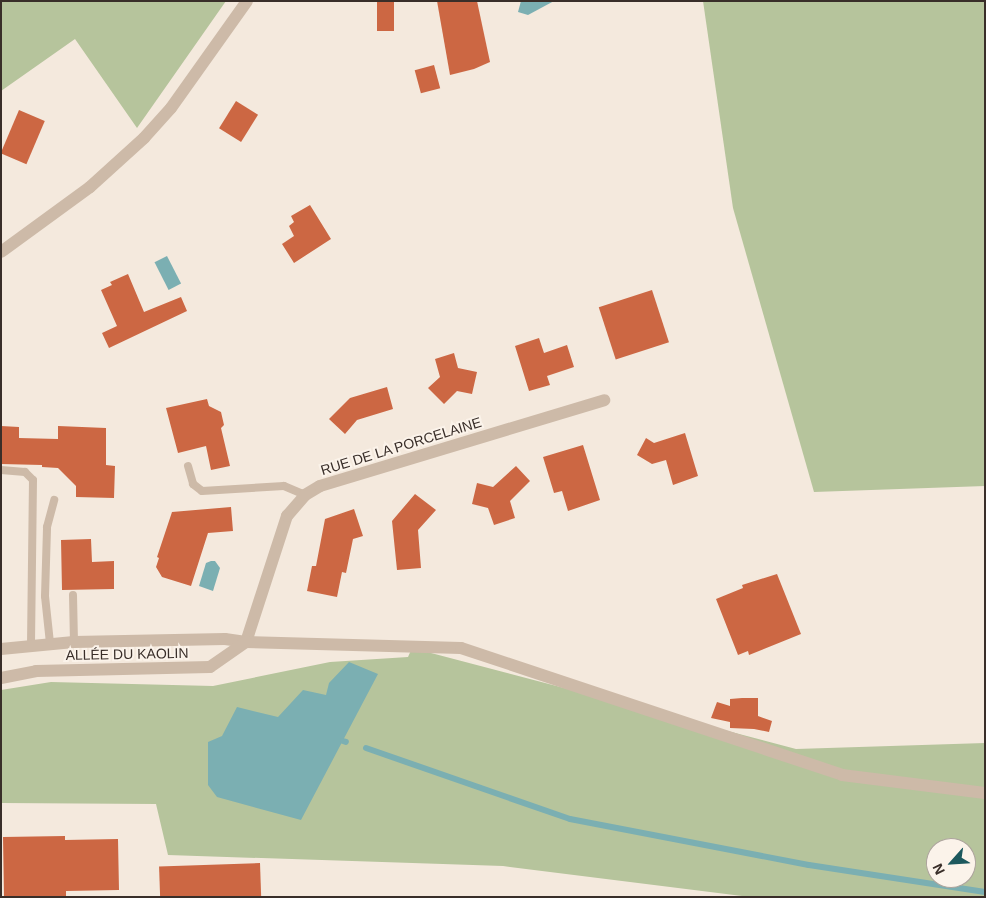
<!DOCTYPE html>
<html>
<head>
<meta charset="utf-8">
<style>
	body { margin:0 }
	#map { position:relative; width:986px; height:898px; overflow:hidden; background:#f4e9dd; font-family:Arial,sans-serif }
	div>[style] { position:absolute }
	[style*='--x'] { left:calc(var(--x)*1px); top:calc(var(--y)*1px); width:calc(var(--w)*1px); rotate:calc(var(--a)*1deg) }
	.green>* { inset:0; background:#b6c49c }
	.water>* { inset:0; background:#7bafb2; transform-origin:0 0 }
	.stream>* { height:6px; margin:-3px; padding:0 3px; transform-origin:3px; border-radius:3px; background:#7bafb2 }
	.building>* { inset:0; background:#cc6743; transform-origin:0 0 }
	.service>* { height:8px; margin:-4px; padding:0 4px; transform-origin:4px; border-radius:4px; background:#cdbaa8 }
	.minor>* { height:12px; margin:-6px; padding:0 6px; transform-origin:6px; border-radius:6px; background:#cdbaa8 }
	.tertiary>* { height:12px; margin:-6px; padding:0 6px; transform-origin:6px; border-radius:6px; background:#cdbaa8 }
	span { translate:-50% -50%; white-space:nowrap; text-align:center; line-height:1.15; -webkit-text-stroke:4px #fbf3ea; paint-order:stroke }
	.street-label { font-size:14px; color:#392e29 }
	.frame { position:absolute; inset:0; border:2px solid #392e29; pointer-events:none }
	.north { position:absolute; left:926px; top:838px; width:50px; height:50px; box-sizing:border-box; background:#fbf3ea; border:1px solid #ada49d; border-radius:50%; rotate:244deg; font-size:14px; font-weight:700; line-height:20px; text-align:center; color:#392e29 }
	.north::after { content:''; display:block; margin:auto; width:18px; height:22px; background:#1c585d; clip-path:polygon(50% 0,100% 100%,50% 72%,0 100%) }
</style>
</head>
<body>
<div id="map">
	<div class="green">
		<div style="clip-path:polygon(1px 1px,226px 1px,137px 128px,75px 39px,1px 91px)"></div>
		<div style="clip-path:polygon(703px 1px,985px 1px,985px 486px,814px 492px,733px 208px)"></div>
		<div style="clip-path:polygon(evenodd,412px 648px,796px 749px,985px 743px,985px 897px,750px 897px,503px 866px,168px 855px,156px 804px,1px 803px,1px 690px,51px 682px,213px 686px,330px 662px,408px 657px,412px 648px,936px 848px,966px 848px,966px 878px,936px 878px,936px 848px)"></div>
	</div>
	<div class="water">
		<div style="clip-path:polygon(521px 1px,554px 1px,528px 15px,518px 12px)"></div>
		<div style="left:167px;top:256px;width:31px;height:14px;rotate:63deg"></div>
		<div style="clip-path:polygon(211px 561px,215px 561px,220px 568px,213px 591px,199px 586px,206px 563px)"></div>
		<div style="clip-path:polygon(349px 662px,378px 674px,301px 820px,217px 797px,208px 785px,208px 742px,222px 736px,237px 707px,278px 717px,303px 690px,326px 695px,329px 683px)"></div>
	</div>
	<div class="stream">
		<div style="--x:343;--y:741;--w:3;--a:18"></div>
		<div style="--x:366;--y:748;--w:216;--a:19.2"></div>
		<div style="--x:570;--y:819;--w:243;--a:10.9"></div>
		<div style="--x:809;--y:865;--w:178;--a:8.7"></div>
	</div>
	<div class="building">
		<div style="left:377px;top:1px;width:17px;height:30px"></div>
		<div style="clip-path:polygon(437px 1px,477px 1px,490px 62px,474px 69px,450px 75px)"></div>
		<div style="left:434px;top:65px;width:24px;height:20px;rotate:75deg"></div>
		<div style="left:236px;top:101px;width:26px;height:32px;rotate:32deg"></div>
		<div style="left:19px;top:110px;width:28px;height:47px;rotate:23deg"></div>
		<div style="clip-path:polygon(310px 205px,331px 239px,294px 263px,282px 244px,294px 236px,289px 226px,294px 222px,291px 216px)"></div>
		<div style="clip-path:polygon(128px 274px,144px 312px,181px 297px,187px 311px,109px 348px,102px 333px,117px 326px,101px 290px,112px 285px,110px 282px)"></div>
		<div style="left:652px;top:290px;width:55px;height:56px;rotate:72deg"></div>
		<div style="clip-path:polygon(539px 338px,544px 353px,567px 345px,574px 367px,547px 376px,550px 385px,529px 391px,515px 346px)"></div>
		<div style="clip-path:polygon(454px 353px,458px 368px,477px 372px,472px 394px,457px 391px,444px 404px,428px 388px,440px 377px,435px 359px)"></div>
		<div style="clip-path:polygon(387px 387px,393px 409px,357px 420px,345px 434px,329px 419px,350px 398px)"></div>
		<div style="clip-path:polygon(207px 399px,209px 406px,221px 412px,224px 425px,221px 428px,230px 466px,211px 470px,206px 446px,178px 453px,166px 408px)"></div>
		<div style="clip-path:polygon(1px 426px,19px 427px,19px 438px,58px 439px,58px 426px,106px 428px,106px 465px,115px 466px,114px 498px,76px 497px,76px 486px,58px 468px,42px 467px,42px 465px,1px 464px)"></div>
		<div style="clip-path:polygon(685px 433px,698px 476px,673px 485px,666px 460px,652px 464px,637px 455px,646px 438px,654px 443px)"></div>
		<div style="clip-path:polygon(583px 445px,600px 500px,568px 511px,562px 491px,554px 493px,543px 457px)"></div>
		<div style="clip-path:polygon(516px 466px,530px 481px,510px 501px,515px 518px,494px 525px,488px 508px,472px 504px,477px 483px,493px 487px)"></div>
		<div style="clip-path:polygon(415px 494px,436px 510px,418px 530px,421px 568px,397px 570px,392px 521px)"></div>
		<div style="clip-path:polygon(231px 507px,233px 531px,208px 533px,191px 586px,162px 577px,156px 567px,159px 558px,157px 557px,172px 512px)"></div>
		<div style="clip-path:polygon(354px 509px,363px 536px,353px 539px,346px 573px,342px 572px,337px 597px,307px 591px,312px 566px,316px 566px,325px 519px)"></div>
		<div style="clip-path:polygon(91px 539px,92px 562px,114px 561px,114px 589px,62px 590px,61px 540px)"></div>
		<div style="clip-path:polygon(777px 574px,801px 634px,749px 655px,748px 651px,738px 655px,716px 599px,743px 588px,742px 585px)"></div>
		<div style="clip-path:polygon(742px 698px,758px 698px,758px 716px,772px 721px,769px 732px,754px 729px,730px 728px,730px 722px,711px 718px,717px 702px,730px 706px,730px 699px)"></div>
		<div style="clip-path:polygon(65px 836px,65px 840px,118px 839px,119px 890px,66px 891px,66px 897px,4px 897px,3px 837px)"></div>
		<div style="left:260px;top:863px;width:34px;height:101px;rotate:88deg"></div>
	</div>
	<div class="service">
		<div style="--x:188;--y:466;--w:19;--a:74"></div>
		<div style="--x:193;--y:484;--w:11;--a:38"></div>
		<div style="--x:202;--y:491;--w:82;--a:-3.5"></div>
		<div style="--x:284;--y:486;--w:23;--a:23"></div>
		<div style="--x:1;--y:470;--w:24;--a:5"></div>
		<div style="--x:25;--y:472;--w:11;--a:45"></div>
		<div style="--x:33;--y:480;--w:165;--a:90.7"></div>
		<div style="--x:73;--y:595;--w:47;--a:88.8"></div>
		<div style="--x:50;--y:643;--w:47;--a:-96.1"></div>
		<div style="--x:45;--y:596;--w:69;--a:-88.3"></div>
		<div style="--x:47;--y:527;--w:28;--a:-75"></div>
	</div>
	<div class="minor">
		<div style="--x:246;--y:642;--w:133;--a:-72"></div>
		<div style="--x:287;--y:516;--w:28;--a:-49"></div>
		<div style="--x:305;--y:495;--w:17;--a:-31"></div>
		<div style="--x:320;--y:486;--w:297;--a:-16.8"></div>
		<div style="--x:1;--y:649;--w:73;--a:-5.5"></div>
		<div style="--x:74;--y:642;--w:151;--a:-1.1"></div>
		<div style="--x:225;--y:639;--w:21;--a:8"></div>
		<div style="--x:246;--y:642;--w:215;--a:1.6"></div>
		<div style="--x:461;--y:648;--w:402;--a:18.4"></div>
		<div style="--x:842;--y:775;--w:144;--a:7.2"></div>
		<div style="--x:1;--y:678;--w:36;--a:-11"></div>
		<div style="--x:36;--y:671;--w:174;--a:-1.3"></div>
		<div style="--x:210;--y:667;--w:44;--a:-34.8"></div>
	</div>
	<div class="tertiary">
		<div style="--x:1;--y:252;--w:110;--a:-36.1"></div>
		<div style="--x:90;--y:187;--w:73;--a:-42.2"></div>
		<div style="--x:144;--y:138;--w:40;--a:-48"></div>
		<div style="--x:171;--y:108;--w:131;--a:-54.6"></div>
	</div>
	<div class="street-label">
		<span style="left:401px;top:446px;rotate:-17deg">RUE DE LA PORCELAINE</span>
		<span style="left:127px;top:654px;rotate:-1deg">ALLÉE DU KAOLIN</span>
	</div>
	<div class="frame"></div>
	<div class="north">N</div>
</div>
</body>
</html>
